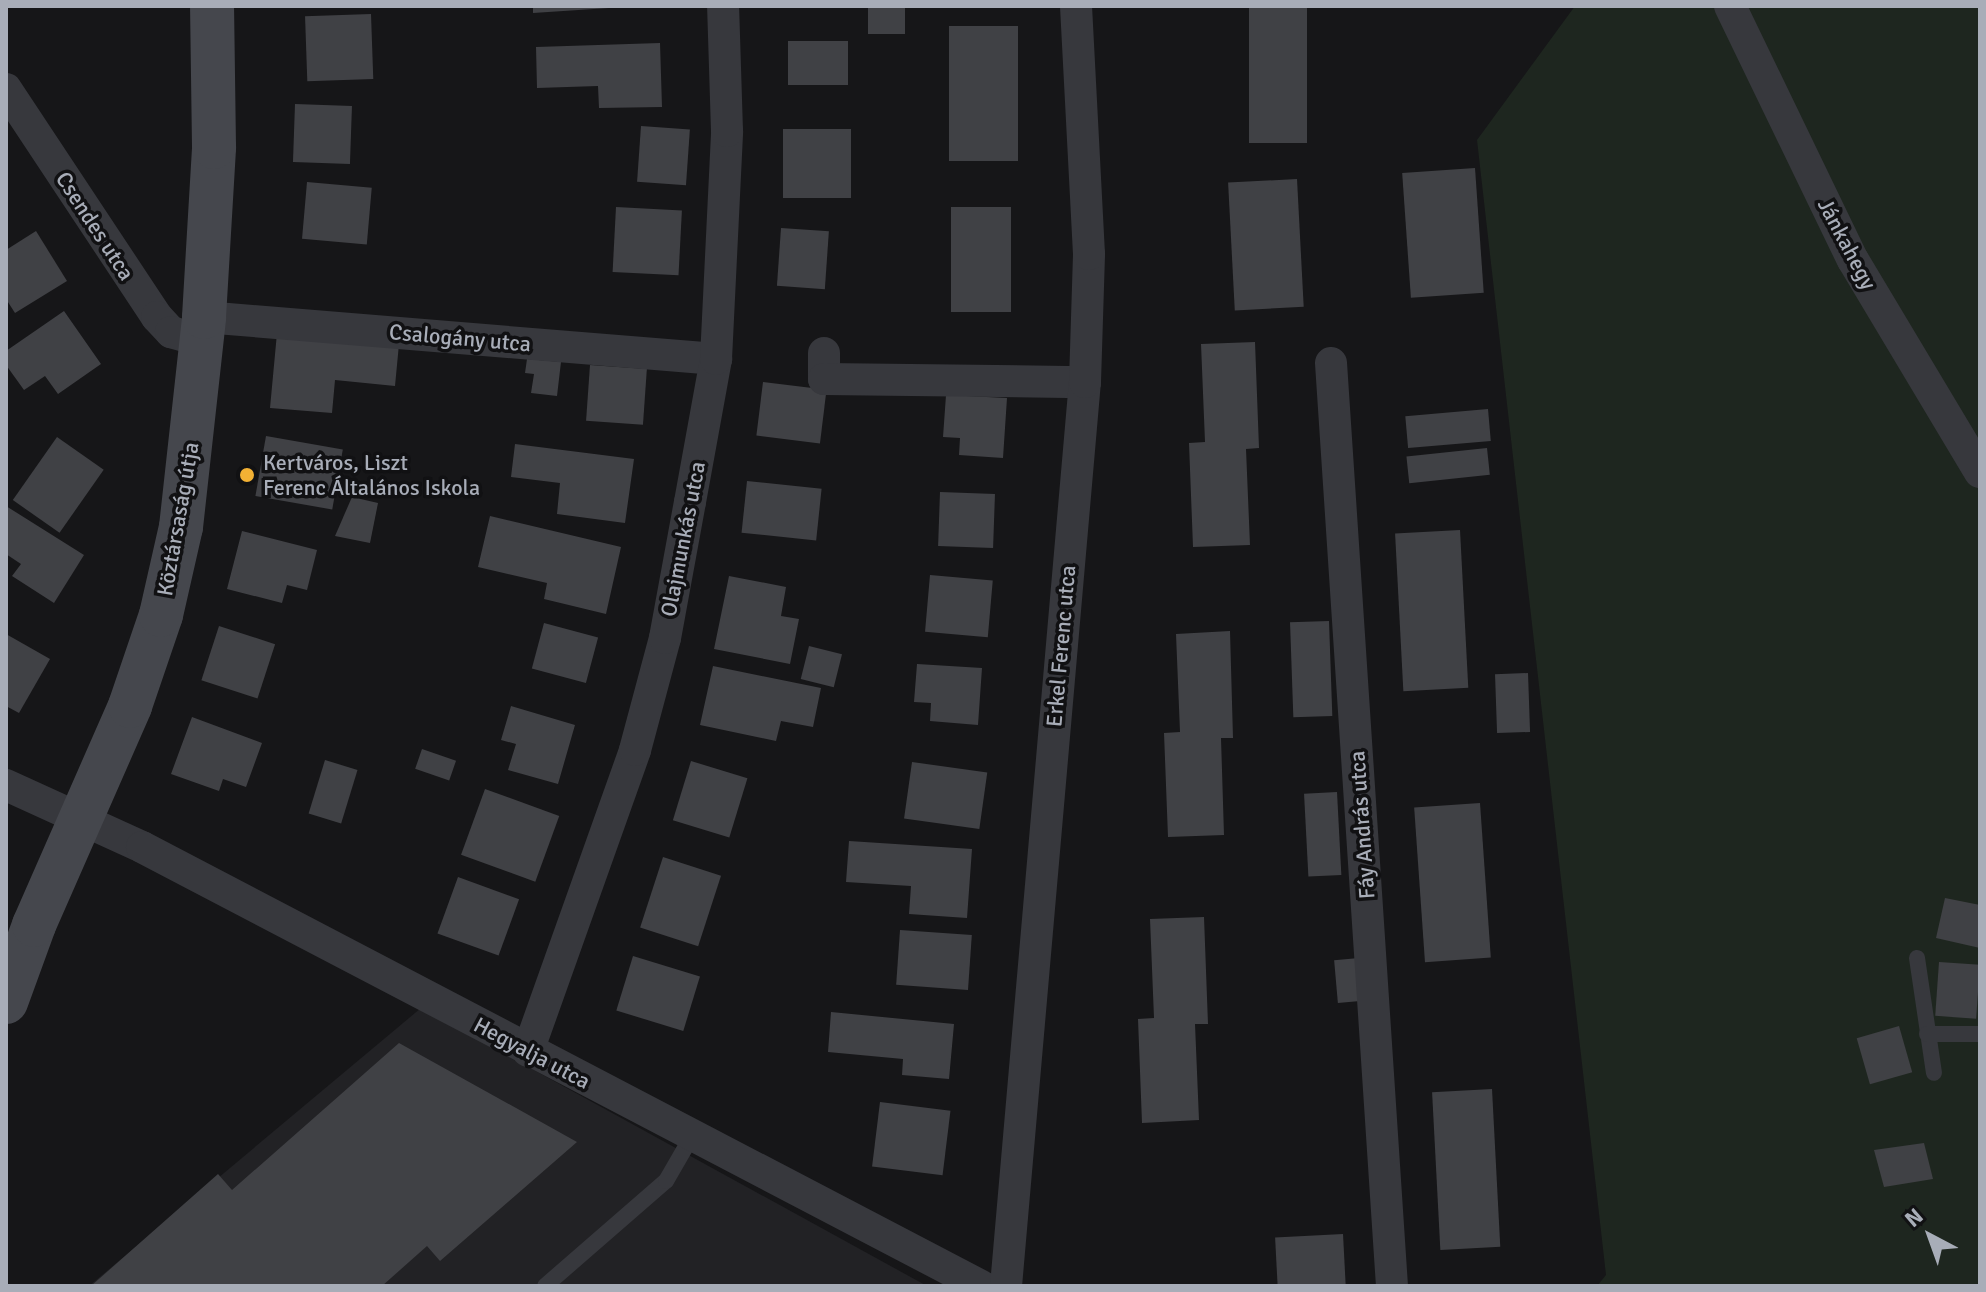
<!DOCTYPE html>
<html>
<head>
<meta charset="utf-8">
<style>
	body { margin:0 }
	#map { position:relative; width:1986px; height:1292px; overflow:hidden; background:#161618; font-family:Signika,sans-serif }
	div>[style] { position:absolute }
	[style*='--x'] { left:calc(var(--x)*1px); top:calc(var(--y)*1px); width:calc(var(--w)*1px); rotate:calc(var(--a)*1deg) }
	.built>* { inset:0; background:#222225 }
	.green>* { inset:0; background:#1e261f }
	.building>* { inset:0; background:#404145; transform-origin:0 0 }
	.lane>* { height:16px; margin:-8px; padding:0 8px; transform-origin:8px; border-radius:8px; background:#37383d }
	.street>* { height:32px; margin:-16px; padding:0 16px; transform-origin:16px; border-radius:16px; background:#37383d }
	.secondary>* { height:44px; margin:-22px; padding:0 22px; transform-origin:22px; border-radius:22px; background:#45474d }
	.dots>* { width:22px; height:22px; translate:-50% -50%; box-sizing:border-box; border:4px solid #111113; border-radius:50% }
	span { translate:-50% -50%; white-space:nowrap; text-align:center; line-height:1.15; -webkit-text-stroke:7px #111113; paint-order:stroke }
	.street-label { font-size:22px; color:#a8adb8 }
	.poi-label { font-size:22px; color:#a8adb8 }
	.left { translate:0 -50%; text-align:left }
	.frame { position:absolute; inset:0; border:8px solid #a8adb8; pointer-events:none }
	.north { position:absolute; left:1890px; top:1196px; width:80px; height:80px; -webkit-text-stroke:6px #111113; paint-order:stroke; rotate:319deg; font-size:22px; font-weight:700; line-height:32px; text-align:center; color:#a8adb8 }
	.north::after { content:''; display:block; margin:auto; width:28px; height:36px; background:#a8adb8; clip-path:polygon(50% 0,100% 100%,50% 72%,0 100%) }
</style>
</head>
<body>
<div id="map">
	<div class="built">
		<div style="clip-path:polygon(421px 1008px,927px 1286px,89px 1286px)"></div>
	</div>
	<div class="green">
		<div style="clip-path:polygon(1575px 6px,1980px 6px,1980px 1286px,1597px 1286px,1606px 1275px,1477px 140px)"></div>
	</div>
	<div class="building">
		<div style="clip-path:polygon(533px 6px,609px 6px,609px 8px,533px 13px)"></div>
		<div style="left:868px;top:6px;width:37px;height:28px"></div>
		<div style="left:1249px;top:6px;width:58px;height:137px"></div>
		<div style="left:371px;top:14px;width:65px;height:66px;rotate:88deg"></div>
		<div style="left:1018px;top:26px;width:135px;height:69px;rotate:90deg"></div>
		<div style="left:788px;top:41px;width:60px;height:44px"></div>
		<div style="clip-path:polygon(660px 43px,662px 107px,599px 108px,598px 86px,537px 88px,536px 47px)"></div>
		<div style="left:295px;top:104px;width:57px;height:58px;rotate:2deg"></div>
		<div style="left:641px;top:126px;width:49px;height:56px;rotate:4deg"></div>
		<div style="left:783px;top:129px;width:68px;height:69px"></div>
		<div style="left:1475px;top:168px;width:125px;height:73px;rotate:86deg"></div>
		<div style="left:1297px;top:179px;width:128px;height:69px;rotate:87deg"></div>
		<div style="left:307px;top:182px;width:65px;height:57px;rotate:5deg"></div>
		<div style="left:616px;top:207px;width:66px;height:65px;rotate:3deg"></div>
		<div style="left:951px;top:207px;width:60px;height:105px"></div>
		<div style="left:781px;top:228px;width:48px;height:58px;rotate:4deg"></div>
		<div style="clip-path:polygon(36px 231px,67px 281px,15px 313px,6px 299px,6px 250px)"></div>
		<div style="clip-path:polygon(64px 311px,101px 364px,58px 394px,45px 376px,24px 390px,6px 365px,6px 351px)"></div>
		<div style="clip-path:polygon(277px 333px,399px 344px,395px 386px,335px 380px,332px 413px,270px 408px)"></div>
		<div style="clip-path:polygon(1255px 342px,1259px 448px,1246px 449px,1250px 545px,1193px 547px,1189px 443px,1205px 442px,1201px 344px)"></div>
		<div style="clip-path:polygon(527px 359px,561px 362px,557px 396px,531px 393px,534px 374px,525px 373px)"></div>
		<div style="left:590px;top:365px;width:57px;height:56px;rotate:4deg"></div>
		<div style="left:763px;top:382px;width:64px;height:54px;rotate:7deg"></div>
		<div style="clip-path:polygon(946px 395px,1007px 398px,1003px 458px,959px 455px,960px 438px,943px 437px)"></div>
		<div style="left:1488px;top:409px;width:32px;height:83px;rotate:85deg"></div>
		<div style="left:266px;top:436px;width:78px;height:61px;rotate:10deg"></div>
		<div style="left:57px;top:437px;width:57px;height:77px;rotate:35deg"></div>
		<div style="clip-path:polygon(515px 444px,634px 459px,625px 523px,557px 514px,560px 483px,511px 477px)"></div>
		<div style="left:1487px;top:448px;width:27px;height:81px;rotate:84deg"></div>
		<div style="left:747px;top:481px;width:75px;height:52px;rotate:6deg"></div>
		<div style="left:940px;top:492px;width:55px;height:54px;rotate:2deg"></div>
		<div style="clip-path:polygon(352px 497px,378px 503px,370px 543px,335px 536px)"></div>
		<div style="clip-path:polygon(6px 506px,84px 555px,54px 603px,12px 576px,21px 564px,6px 554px)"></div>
		<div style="clip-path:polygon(490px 516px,621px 547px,606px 614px,544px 599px,547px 583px,478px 567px)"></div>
		<div style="left:1460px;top:530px;width:158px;height:65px;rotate:87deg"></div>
		<div style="clip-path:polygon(242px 531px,317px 550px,307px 590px,287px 585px,282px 603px,227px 589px)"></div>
		<div style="left:930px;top:575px;width:63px;height:57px;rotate:5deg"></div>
		<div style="clip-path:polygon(729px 576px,786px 587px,781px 616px,799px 619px,790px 664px,714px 649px)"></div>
		<div style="left:1329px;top:621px;width:95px;height:39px;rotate:88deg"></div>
		<div style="left:544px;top:623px;width:56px;height:47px;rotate:15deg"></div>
		<div style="left:219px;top:626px;width:59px;height:57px;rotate:18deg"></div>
		<div style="clip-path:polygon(1230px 631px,1233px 738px,1221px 738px,1224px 835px,1168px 837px,1164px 733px,1180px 732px,1176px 634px)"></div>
		<div style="clip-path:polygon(6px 634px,50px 659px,19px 713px,6px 706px)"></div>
		<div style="left:809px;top:646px;width:34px;height:34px;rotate:14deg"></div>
		<div style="clip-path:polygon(917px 664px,982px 668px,978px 725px,930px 721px,931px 703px,914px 702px)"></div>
		<div style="clip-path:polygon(713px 666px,821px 688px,813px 727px,781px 721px,776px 741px,700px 725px)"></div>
		<div style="left:1528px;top:673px;width:59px;height:33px;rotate:88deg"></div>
		<div style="clip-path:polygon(511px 706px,575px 725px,558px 784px,508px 770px,516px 744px,501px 740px)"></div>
		<div style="clip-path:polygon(192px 717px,262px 743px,246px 787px,223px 779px,219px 791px,171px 774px)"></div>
		<div style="left:422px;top:749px;width:36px;height:21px;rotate:19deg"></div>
		<div style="left:325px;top:760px;width:34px;height:56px;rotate:17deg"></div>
		<div style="left:691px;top:761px;width:59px;height:62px;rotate:17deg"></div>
		<div style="left:912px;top:762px;width:76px;height:57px;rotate:8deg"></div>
		<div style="left:485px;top:789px;width:79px;height:70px;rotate:20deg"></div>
		<div style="left:1337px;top:792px;width:83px;height:33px;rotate:87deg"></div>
		<div style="left:1480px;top:803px;width:155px;height:66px;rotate:86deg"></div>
		<div style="clip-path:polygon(849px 841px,972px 849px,967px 918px,909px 914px,911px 886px,846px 882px)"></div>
		<div style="left:663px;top:857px;width:61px;height:74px;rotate:18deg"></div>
		<div style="left:458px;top:877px;width:65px;height:60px;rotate:20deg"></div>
		<div style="clip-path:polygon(1945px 898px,1980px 905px,1980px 948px,1936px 938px)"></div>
		<div style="clip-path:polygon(1204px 917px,1208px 1024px,1195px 1024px,1199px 1120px,1142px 1123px,1138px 1019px,1154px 1018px,1150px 919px)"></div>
		<div style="left:900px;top:930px;width:72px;height:55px;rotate:4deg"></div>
		<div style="left:633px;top:956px;width:70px;height:57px;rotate:17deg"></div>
		<div style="left:1370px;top:957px;width:43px;height:36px;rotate:85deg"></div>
		<div style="left:1939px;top:962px;width:41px;height:54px;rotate:4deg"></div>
		<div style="clip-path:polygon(831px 1012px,954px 1024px,949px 1079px,902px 1075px,903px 1059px,828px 1052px)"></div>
		<div style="left:1899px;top:1026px;width:48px;height:44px;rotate:74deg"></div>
		<div style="clip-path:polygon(399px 1043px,577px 1142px,440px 1261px,427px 1246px,382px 1286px,91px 1286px,218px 1174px,232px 1190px)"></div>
		<div style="left:1492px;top:1089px;width:158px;height:60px;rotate:87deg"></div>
		<div style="left:880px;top:1102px;width:71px;height:65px;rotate:7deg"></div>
		<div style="clip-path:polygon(1924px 1143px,1933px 1179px,1884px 1187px,1874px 1150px)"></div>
		<div style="left:1343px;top:1234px;width:52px;height:68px;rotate:87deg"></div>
	</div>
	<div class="lane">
		<div style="--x:1917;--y:958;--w:116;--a:81.6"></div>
		<div style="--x:1927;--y:1034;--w:53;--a:0"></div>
		<div style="--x:545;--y:1286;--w:160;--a:-41"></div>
		<div style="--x:666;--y:1181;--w:52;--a:-60"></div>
	</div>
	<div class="street">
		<div style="--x:1730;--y:6;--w:282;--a:64.2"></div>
		<div style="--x:1853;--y:260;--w:247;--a:59.1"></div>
		<div style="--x:6;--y:89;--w:273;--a:56.5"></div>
		<div style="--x:157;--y:317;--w:21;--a:47"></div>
		<div style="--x:171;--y:332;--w:32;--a:16"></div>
		<div style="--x:204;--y:317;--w:514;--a:4.69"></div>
		<div style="--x:824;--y:353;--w:26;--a:90"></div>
		<div style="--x:824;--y:379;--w:261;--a:0.7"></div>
		<div style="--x:1331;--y:363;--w:925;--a:86.22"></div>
		<div style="--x:6;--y:785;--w:149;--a:24.5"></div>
		<div style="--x:142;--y:847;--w:947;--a:27.62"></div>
		<div style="--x:528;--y:1051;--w:319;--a:-70.4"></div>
		<div style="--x:635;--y:750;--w:116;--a:-75"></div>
		<div style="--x:665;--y:638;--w:138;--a:-79.6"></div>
		<div style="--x:690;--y:502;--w:145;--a:-79.7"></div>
		<div style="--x:716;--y:359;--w:228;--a:-87.2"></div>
		<div style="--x:727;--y:131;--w:125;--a:-91.8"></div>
		<div style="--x:1006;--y:1286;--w:907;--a:-85.01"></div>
		<div style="--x:1085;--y:382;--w:128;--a:-88.2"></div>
		<div style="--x:1089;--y:254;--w:248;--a:-93"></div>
	</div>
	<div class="secondary">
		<div style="--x:6;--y:1002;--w:82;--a:-70"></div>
		<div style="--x:34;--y:925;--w:239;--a:-66.3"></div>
		<div style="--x:130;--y:706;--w:96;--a:-71.2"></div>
		<div style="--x:161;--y:615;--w:90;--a:-77.2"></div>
		<div style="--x:181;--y:527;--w:211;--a:-83.7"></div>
		<div style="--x:204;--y:317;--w:170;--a:-86.6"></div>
		<div style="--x:214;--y:147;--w:141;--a:-90.8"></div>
	</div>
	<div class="dots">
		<div style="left:247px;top:475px;background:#f2b134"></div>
	</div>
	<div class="street-label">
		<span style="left:95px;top:226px;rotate:57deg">Csendes utca</span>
		<span style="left:1847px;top:244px;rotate:62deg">Jánkahegy</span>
		<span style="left:460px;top:338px;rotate:5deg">Csalogány utca</span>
		<span style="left:178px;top:519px;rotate:-80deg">Köztársaság útja</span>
		<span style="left:683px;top:539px;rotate:-79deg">Olajmunkás utca</span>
		<span style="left:1061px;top:646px;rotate:-85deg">Erkel Ferenc utca</span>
		<span style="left:1362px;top:825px;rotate:-94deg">Fáy András utca</span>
		<span style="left:532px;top:1053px;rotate:28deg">Hegyalja utca</span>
	</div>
	<div class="poi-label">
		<span class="left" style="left:263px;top:475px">Kertváros, Liszt<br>Ferenc Általános Iskola</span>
	</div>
	<div class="frame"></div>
	<div class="north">N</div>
</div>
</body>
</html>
